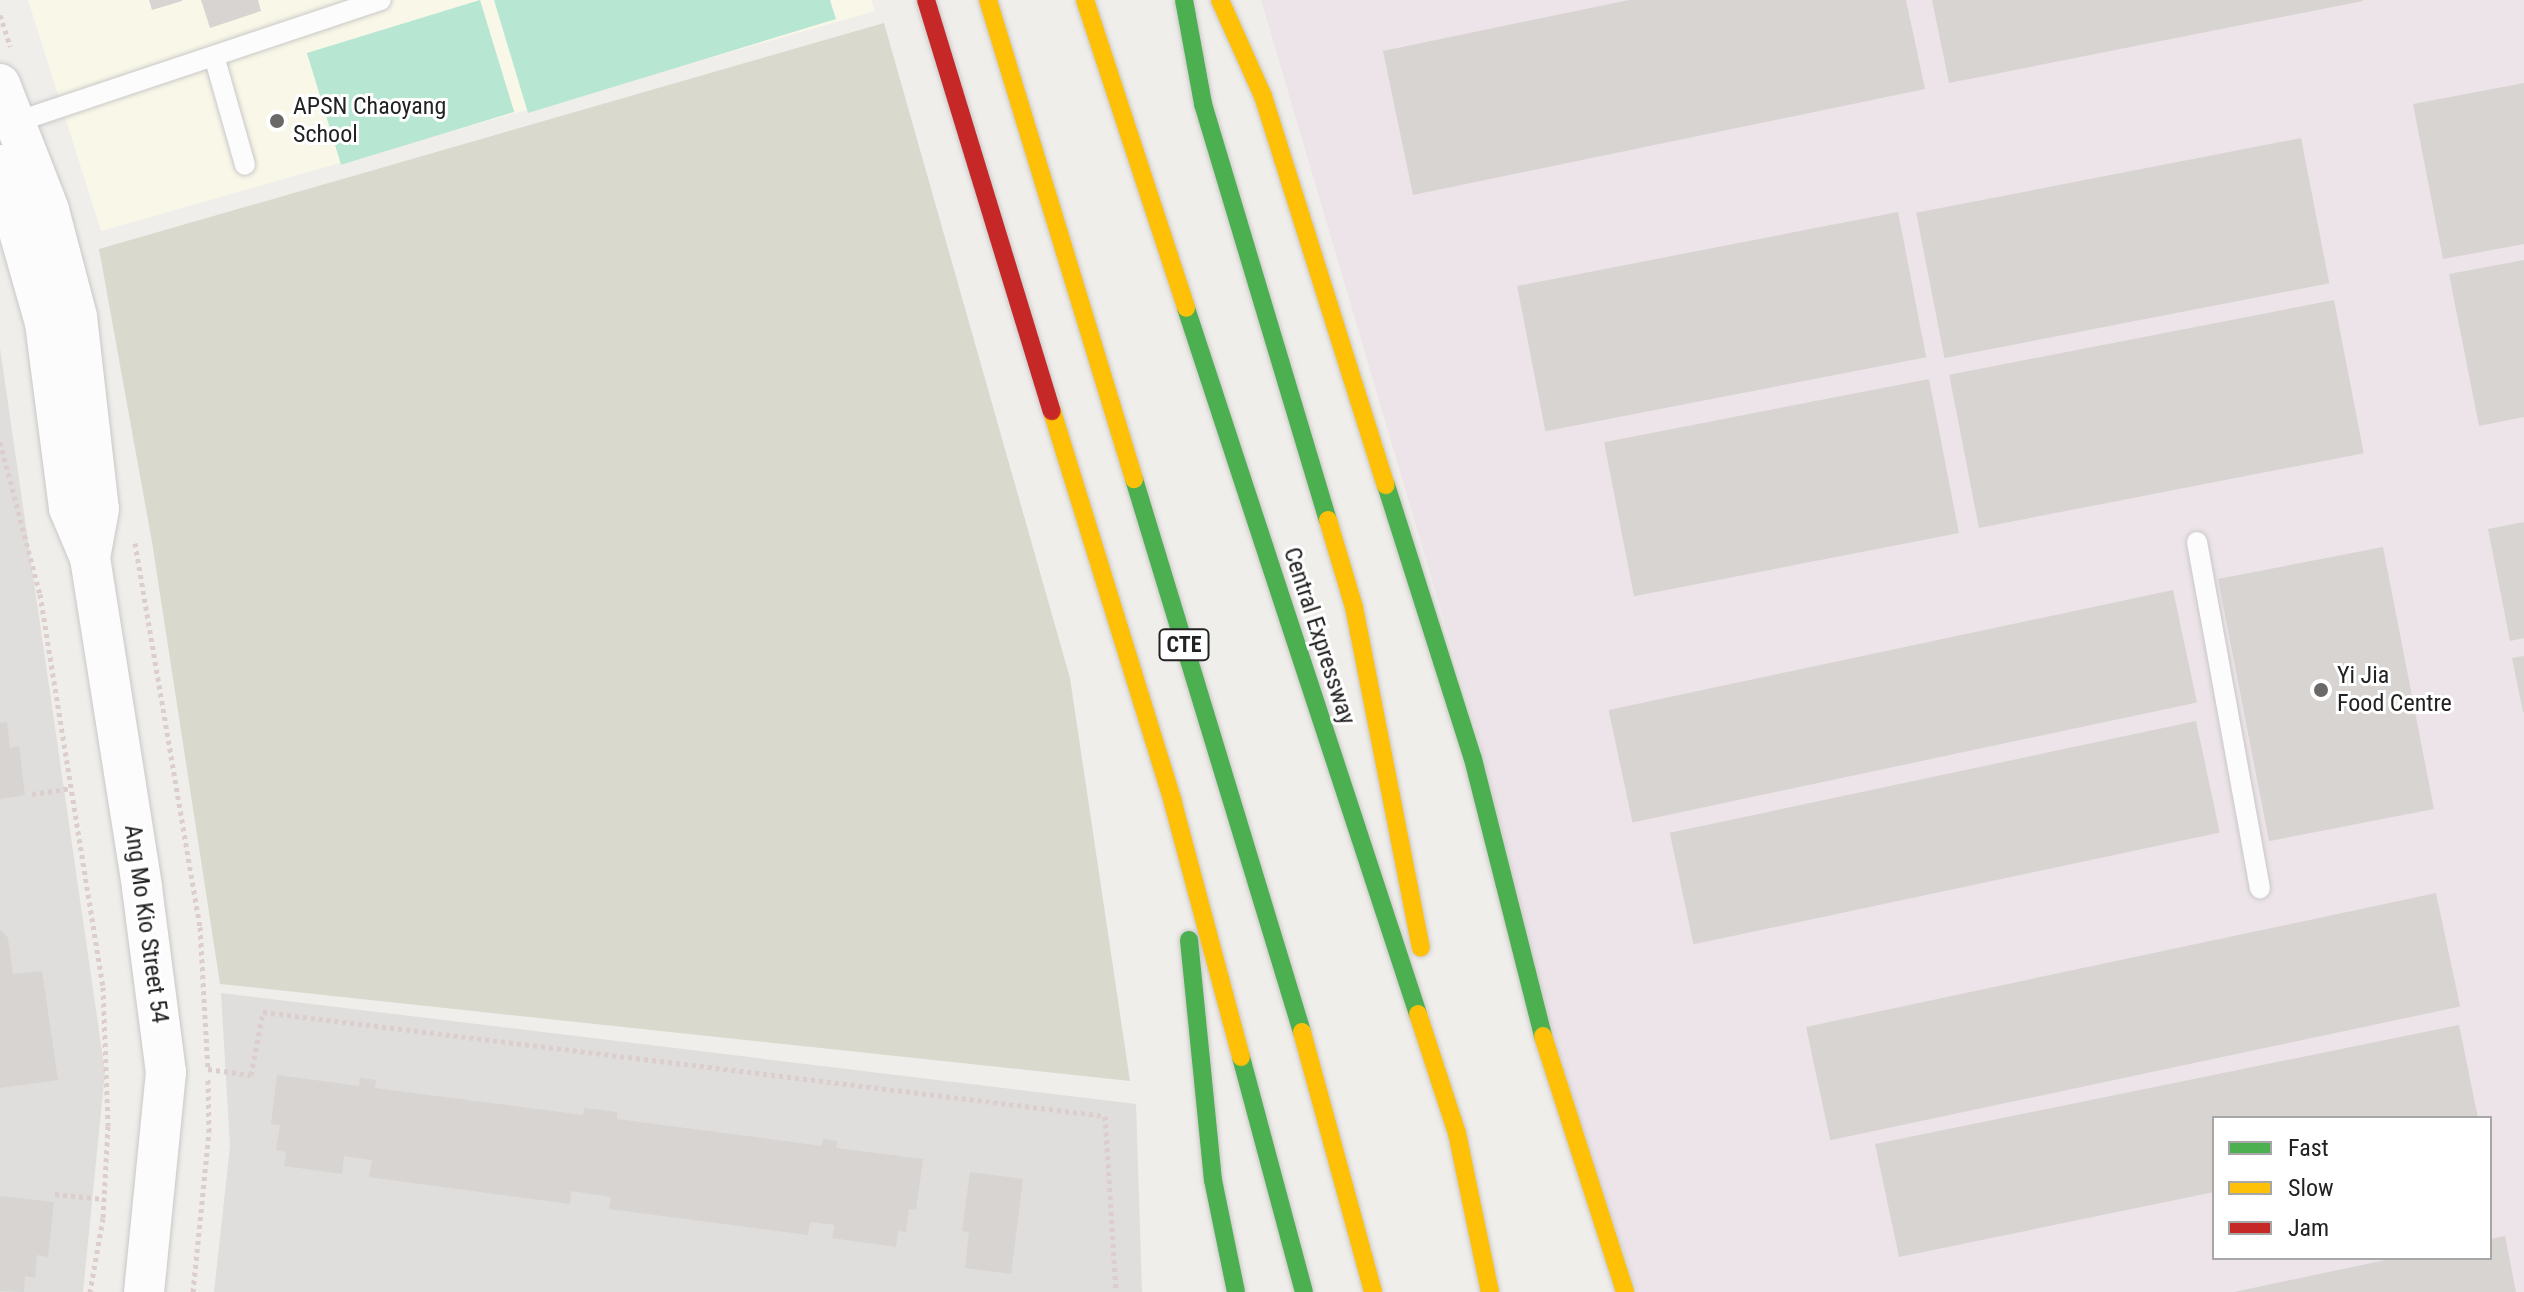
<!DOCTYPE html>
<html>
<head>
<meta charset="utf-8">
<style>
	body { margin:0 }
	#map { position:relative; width:2524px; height:1292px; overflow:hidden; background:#f0eeeb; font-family:"Roboto Condensed",sans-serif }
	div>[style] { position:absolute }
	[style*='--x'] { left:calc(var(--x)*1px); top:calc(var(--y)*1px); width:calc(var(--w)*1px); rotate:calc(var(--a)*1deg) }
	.residential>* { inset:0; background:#dfdedc }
	.industrial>* { inset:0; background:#ede4e9 }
	.education>* { inset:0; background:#f8f7e8 }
	.construction>* { inset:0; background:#d9d9cd }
	.pitch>* { inset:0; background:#b7e6d2; transform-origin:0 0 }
	.building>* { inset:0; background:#d7d4d2; transform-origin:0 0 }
	.path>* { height:5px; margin-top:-2.5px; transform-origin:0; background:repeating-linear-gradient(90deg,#dccecd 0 4px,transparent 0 8px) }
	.roads { filter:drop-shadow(0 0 2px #c9c8c7) drop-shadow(0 0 2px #c9c8c7) }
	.lane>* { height:20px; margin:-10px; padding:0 10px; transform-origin:10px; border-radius:10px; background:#fdfcfc }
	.street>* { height:40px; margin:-20px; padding:0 20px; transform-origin:20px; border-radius:20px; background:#fdfcfc }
	.fast>* { height:18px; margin:-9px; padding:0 9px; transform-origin:9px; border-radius:9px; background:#4caf50 }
	.slow>* { height:18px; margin:-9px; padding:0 9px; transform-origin:9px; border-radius:9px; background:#ffc107 }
	.jam>* { height:18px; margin:-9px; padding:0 9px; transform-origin:9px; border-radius:9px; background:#c62828 }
	.dots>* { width:22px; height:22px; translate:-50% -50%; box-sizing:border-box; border:4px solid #fff; border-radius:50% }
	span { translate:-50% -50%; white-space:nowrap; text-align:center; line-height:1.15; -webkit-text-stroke:6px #fff; paint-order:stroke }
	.shield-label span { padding:2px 6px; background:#fff; border:2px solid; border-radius:6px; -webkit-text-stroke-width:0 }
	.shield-label { font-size:22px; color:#222; font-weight:700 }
	.poi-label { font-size:24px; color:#222 }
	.left { translate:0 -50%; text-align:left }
	.street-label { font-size:24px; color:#222 }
	.legend { position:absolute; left:2212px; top:1116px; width:280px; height:144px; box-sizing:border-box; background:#fff; border:2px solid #a7a7a7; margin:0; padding:10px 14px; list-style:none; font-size:24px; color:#222 }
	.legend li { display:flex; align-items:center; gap:16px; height:40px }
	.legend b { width:40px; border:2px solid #a7a7a7 }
</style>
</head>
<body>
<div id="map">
	<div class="residential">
		<div style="clip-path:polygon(0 348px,105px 1072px,83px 1292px,0 1292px)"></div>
		<div style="clip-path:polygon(221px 993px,1136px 1104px,1142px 1292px,214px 1292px,230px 1146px)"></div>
	</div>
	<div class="industrial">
		<div style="clip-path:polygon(evenodd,1261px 0,2524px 0,2524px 1292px,1638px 1292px,1564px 1084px,1480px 743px,1261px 0,2214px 1118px,2490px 1118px,2490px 1258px,2214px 1258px,2214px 1118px)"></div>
	</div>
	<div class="education">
		<div style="clip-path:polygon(28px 0,871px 0,875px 11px,101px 231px)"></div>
	</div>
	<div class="construction">
		<div style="clip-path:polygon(884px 23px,1070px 678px,1130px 1081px,220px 984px,152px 542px,99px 249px)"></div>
	</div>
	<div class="pitch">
		<div style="left:480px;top:0;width:117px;height:181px;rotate:73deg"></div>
		<div style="clip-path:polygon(494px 0,830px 0,836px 19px,528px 113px)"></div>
	</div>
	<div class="building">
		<div style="clip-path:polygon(149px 0,182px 0,182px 1px,152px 10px)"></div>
		<div style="clip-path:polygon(201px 0,258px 0,261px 11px,210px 28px)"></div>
		<div style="clip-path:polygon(1629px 0,1906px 0,1925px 89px,1413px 195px,1383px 51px)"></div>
		<div style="clip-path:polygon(1932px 0,2363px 0,2363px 1px,1949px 83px)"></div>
		<div style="clip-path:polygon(2524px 83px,2524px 244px,2443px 259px,2413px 104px)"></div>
		<div style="left:2301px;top:138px;width:148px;height:392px;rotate:79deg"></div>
		<div style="left:1898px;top:212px;width:148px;height:388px;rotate:79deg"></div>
		<div style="clip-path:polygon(2524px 260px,2524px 417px,2479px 426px,2449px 274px)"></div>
		<div style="left:2334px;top:300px;width:156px;height:392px;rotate:79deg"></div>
		<div style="left:1929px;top:379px;width:157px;height:331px;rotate:79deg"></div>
		<div style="clip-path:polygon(2524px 522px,2524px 638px,2510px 641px,2488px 529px)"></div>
		<div style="left:2383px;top:547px;width:267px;height:168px;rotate:79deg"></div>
		<div style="left:2173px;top:590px;width:115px;height:577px;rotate:78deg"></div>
		<div style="clip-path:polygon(2524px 656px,2524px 712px,2523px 712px,2512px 658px)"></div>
		<div style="left:2196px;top:721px;width:114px;height:538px;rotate:78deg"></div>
		<div style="clip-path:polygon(7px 722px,10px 748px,19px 746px,25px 795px,0 799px,0 723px)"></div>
		<div style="left:2436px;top:893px;width:116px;height:644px;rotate:78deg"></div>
		<div style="clip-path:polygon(0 929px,8px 938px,13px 974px,42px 971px,58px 1080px,0 1088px)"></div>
		<div style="clip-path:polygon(2459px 1025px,2478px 1118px,2214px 1118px,2214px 1192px,1899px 1257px,1875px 1144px)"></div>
		<div style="clip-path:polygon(277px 1075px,359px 1086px,360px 1078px,376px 1080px,375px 1088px,583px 1115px,584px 1108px,617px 1112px,617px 1119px,822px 1146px,823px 1139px,837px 1141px,836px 1148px,923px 1159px,916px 1210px,909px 1209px,906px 1232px,898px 1231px,896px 1247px,832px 1238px,835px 1225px,810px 1222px,808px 1235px,609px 1209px,611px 1197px,571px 1191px,570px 1204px,369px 1177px,372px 1160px,344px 1156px,342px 1174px,284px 1166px,286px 1152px,276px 1150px,280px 1125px,271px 1124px)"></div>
		<div style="clip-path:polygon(970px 1172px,1023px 1179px,1011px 1274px,965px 1268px,969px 1232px,962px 1231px)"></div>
		<div style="clip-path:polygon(0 1196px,54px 1202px,48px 1257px,37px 1255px,35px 1278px,25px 1276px,24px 1292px,0 1291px)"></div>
		<div style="clip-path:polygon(2505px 1236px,2516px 1292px,2234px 1292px,2395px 1258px,2490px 1258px,2490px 1239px)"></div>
	</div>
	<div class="path">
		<div style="--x:0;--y:15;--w:33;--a:72"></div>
		<div style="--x:0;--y:442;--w:157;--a:75.3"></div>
		<div style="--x:40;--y:594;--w:398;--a:80.9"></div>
		<div style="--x:103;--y:987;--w:139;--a:87.9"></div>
		<div style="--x:108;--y:1126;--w:92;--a:93.1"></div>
		<div style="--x:103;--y:1218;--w:75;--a:100"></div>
		<div style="--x:135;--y:543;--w:389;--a:80.4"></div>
		<div style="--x:200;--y:927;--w:141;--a:86.8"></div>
		<div style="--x:32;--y:794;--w:40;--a:-8.5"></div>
		<div style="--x:208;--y:1069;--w:43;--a:7.9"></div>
		<div style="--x:251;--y:1075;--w:64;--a:-79.2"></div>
		<div style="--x:263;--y:1012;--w:848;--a:7.04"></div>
		<div style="--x:1105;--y:1116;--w:176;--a:86.4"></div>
		<div style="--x:55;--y:1194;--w:49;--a:5.8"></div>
		<div style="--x:193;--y:1292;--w:161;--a:-84.3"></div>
		<div style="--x:209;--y:1132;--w:54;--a:-91.1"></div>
	</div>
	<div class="roads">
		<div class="lane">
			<div style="--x:214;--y:56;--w:113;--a:74.1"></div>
			<div style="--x:7;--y:125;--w:394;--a:-18.5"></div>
			<div style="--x:2197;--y:542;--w:352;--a:79.7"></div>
		</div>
		<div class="street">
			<div style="--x:0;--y:84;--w:135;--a:68.7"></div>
			<div style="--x:49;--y:210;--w:111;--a:75.3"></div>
			<div style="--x:77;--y:317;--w:193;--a:83.5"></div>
			<div style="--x:99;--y:509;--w:50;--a:100.4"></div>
			<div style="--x:0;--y:165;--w:164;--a:74.1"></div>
			<div style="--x:45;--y:323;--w:187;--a:82.6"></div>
			<div style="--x:69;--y:508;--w:54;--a:67.2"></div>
			<div style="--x:90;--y:558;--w:334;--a:81"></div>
			<div style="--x:142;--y:888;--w:186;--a:82.6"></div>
			<div style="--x:166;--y:1072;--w:221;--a:95.7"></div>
		</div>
		<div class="fast">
			<div style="--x:1184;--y:0;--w:106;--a:79.6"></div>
			<div style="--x:1203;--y:104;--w:434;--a:73.3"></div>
			<div style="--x:1186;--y:308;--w:743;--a:71.81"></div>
			<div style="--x:1134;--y:479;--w:578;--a:73.1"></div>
			<div style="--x:1386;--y:485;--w:287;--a:72.4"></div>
			<div style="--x:1473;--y:759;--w:286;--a:75.8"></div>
			<div style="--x:1189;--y:940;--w:241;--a:84.3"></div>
			<div style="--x:1213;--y:1180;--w:114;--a:78.4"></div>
			<div style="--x:1241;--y:1057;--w:243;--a:75"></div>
		</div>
		<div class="slow">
			<div style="--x:988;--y:0;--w:501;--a:73.05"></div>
			<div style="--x:1085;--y:0;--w:324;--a:71.8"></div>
			<div style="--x:1220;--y:0;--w:105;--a:65.9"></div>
			<div style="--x:1263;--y:96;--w:408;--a:72.5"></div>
			<div style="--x:1052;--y:411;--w:410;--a:72.8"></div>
			<div style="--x:1173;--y:803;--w:263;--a:75"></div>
			<div style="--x:1328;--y:520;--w:91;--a:73.4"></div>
			<div style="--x:1354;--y:607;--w:347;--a:78.9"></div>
			<div style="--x:1418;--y:1014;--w:125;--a:71.9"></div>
			<div style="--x:1457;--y:1133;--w:162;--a:78.3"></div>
			<div style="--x:1302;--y:1032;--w:270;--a:74.7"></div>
			<div style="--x:1543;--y:1036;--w:269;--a:72.2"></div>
		</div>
		<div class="jam">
			<div style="--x:926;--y:0;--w:430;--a:73"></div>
		</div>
	</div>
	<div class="dots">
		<div style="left:277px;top:121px;background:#6a6968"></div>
		<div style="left:2321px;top:690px;background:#6a6968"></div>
	</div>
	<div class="shield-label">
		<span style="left:1184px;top:645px">CTE</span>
	</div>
	<div class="poi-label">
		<span class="left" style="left:293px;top:121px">APSN Chaoyang<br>School</span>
		<span class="left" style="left:2337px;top:690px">Yi Jia<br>Food Centre</span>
	</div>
	<div class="street-label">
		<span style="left:1319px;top:636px;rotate:72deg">Central Expressway</span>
		<span style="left:146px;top:924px;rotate:82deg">Ang Mo Kio Street 54</span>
	</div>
	<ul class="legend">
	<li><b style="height:10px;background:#4caf50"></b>Fast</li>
	<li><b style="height:10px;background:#ffc107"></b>Slow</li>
	<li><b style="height:10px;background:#c62828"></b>Jam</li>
	</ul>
</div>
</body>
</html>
